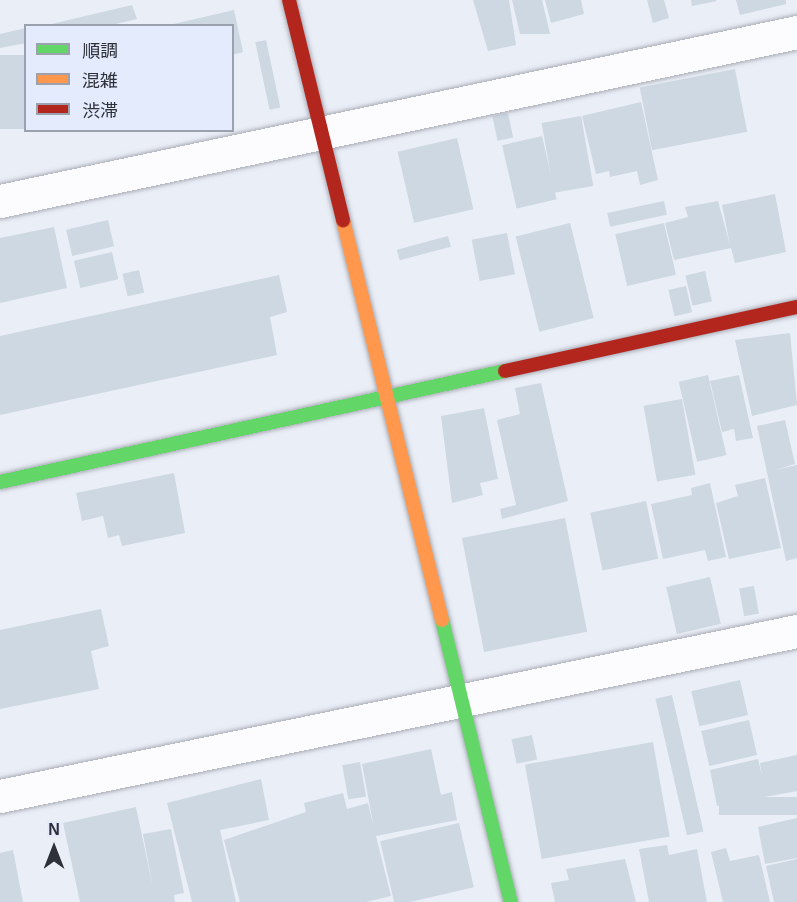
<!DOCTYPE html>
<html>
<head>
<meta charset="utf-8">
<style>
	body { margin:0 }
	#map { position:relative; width:797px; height:902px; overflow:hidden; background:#eaeef7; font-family:Helvetica,"Noto Sans JP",sans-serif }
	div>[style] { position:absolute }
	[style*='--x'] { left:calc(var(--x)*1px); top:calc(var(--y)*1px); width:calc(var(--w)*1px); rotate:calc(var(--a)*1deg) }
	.building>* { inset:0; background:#cdd8e2; transform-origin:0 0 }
	.roads { filter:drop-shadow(0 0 2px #a9acb4) drop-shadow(0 0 2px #a9acb4) }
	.street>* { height:33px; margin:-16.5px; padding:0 16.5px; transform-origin:16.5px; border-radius:16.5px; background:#fcfcfe }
	.fast>* { height:14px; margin:-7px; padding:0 7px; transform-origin:7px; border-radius:7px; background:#63d668 }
	.slow>* { height:14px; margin:-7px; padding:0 7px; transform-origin:7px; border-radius:7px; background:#ff974d }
	.jam>* { height:14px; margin:-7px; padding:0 7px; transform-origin:7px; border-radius:7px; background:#b3261e }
	span { translate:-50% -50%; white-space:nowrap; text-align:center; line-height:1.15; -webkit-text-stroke:6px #e4ebfd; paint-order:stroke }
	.legend { position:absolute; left:24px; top:24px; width:210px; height:108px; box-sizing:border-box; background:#e4ebfd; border:2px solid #9ba1af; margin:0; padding:8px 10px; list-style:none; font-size:18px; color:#2e3139 }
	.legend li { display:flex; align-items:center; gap:12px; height:30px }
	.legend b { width:30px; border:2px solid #9ba1af }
	.north { position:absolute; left:24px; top:818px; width:60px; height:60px; -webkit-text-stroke:4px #e4ebfd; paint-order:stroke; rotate:0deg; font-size:16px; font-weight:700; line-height:24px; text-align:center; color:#2e3139 }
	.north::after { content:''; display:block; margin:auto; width:21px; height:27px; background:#2e3139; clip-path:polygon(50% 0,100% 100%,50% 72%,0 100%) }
</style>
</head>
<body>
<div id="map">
	<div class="building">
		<div style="clip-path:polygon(473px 0,509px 0,516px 45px,488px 51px)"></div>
		<div style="clip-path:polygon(512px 0,542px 0,550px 34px,520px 34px)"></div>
		<div style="clip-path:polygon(545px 0,581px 0,584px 14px,551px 23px)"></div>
		<div style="clip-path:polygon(647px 0,664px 0,669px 18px,653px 23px)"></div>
		<div style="clip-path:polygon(691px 0,716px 0,717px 1px,692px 6px)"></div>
		<div style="clip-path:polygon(736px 0,786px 0,786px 4px,740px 15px)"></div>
		<div style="clip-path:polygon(132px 5px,137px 19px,107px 26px,43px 26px)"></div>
		<div style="clip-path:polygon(234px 10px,243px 52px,232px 55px,232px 26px,165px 26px)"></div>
		<div style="clip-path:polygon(26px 28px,26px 43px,0 48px,0 34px)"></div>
		<div style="left:266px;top:40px;width:69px;height:11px;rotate:78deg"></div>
		<div style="left:26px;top:55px;width:74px;height:26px;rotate:90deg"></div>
		<div style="left:735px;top:69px;width:64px;height:97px;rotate:79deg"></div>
		<div style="clip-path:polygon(641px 102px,658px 180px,640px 185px,637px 171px,610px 177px,609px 171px,596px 174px,582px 116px)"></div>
		<div style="left:508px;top:113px;width:25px;height:16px;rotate:78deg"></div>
		<div style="left:581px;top:116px;width:71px;height:40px;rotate:80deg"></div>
		<div style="left:542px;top:136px;width:65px;height:41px;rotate:77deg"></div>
		<div style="left:457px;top:138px;width:73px;height:61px;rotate:77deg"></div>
		<div style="clip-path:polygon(775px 194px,786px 252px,735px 263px,731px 248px,674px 260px,665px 223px,688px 217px,685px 207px,718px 201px,730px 245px,722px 205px)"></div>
		<div style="left:664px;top:201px;width:14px;height:58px;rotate:78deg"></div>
		<div style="left:108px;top:220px;width:27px;height:43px;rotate:77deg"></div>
		<div style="left:570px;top:223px;width:98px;height:56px;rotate:76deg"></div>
		<div style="left:664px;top:223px;width:53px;height:50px;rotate:77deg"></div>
		<div style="clip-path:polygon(54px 227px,67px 288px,0 303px,0 238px)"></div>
		<div style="left:507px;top:233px;width:42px;height:36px;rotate:79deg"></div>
		<div style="left:448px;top:236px;width:11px;height:53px;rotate:75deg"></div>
		<div style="left:112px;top:252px;width:28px;height:39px;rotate:77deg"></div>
		<div style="left:139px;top:270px;width:23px;height:17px;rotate:77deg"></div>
		<div style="left:705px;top:271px;width:31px;height:20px;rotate:77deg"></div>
		<div style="clip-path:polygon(279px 275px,287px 312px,270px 317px,277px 355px,0 415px,0 336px)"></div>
		<div style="left:686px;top:286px;width:27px;height:18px;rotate:77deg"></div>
		<div style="clip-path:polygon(790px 333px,797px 405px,752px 416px,735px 340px)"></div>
		<div style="left:708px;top:375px;width:82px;height:30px;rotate:77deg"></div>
		<div style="clip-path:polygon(739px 375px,753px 438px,736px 441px,734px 429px,722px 432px,710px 381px)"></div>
		<div style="clip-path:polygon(541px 383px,568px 501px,502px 519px,500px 509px,516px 505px,497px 420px,520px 414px,515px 388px)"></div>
		<div style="left:682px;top:399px;width:77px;height:39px;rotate:80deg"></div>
		<div style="clip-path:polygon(484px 408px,498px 479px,480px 483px,483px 495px,452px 503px,441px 416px)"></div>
		<div style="clip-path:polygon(785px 420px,795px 464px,775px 470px,797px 465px,797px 558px,786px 561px,757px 426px)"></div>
		<div style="clip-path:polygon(174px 473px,185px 533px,122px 546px,119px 535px,108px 538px,103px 516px,82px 521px,76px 493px)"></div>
		<div style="clip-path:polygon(765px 478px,781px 548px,729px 559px,716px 503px,738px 496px,735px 485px)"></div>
		<div style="clip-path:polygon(710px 483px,726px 557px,708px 561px,705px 550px,663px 559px,651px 504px,692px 495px,691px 488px)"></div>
		<div style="left:646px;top:501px;width:59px;height:57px;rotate:78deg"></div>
		<div style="left:565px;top:518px;width:116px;height:105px;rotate:79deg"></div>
		<div style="left:710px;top:577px;width:48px;height:45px;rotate:77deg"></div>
		<div style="left:754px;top:586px;width:28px;height:15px;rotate:80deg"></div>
		<div style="clip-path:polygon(101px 609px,109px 646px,91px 651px,99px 689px,0 709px,0 630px)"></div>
		<div style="left:740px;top:680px;width:36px;height:50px;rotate:77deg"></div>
		<div style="left:672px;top:695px;width:140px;height:17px;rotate:77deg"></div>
		<div style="left:749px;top:720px;width:36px;height:49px;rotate:77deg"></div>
		<div style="left:532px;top:735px;width:25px;height:21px;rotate:78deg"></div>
		<div style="left:653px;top:742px;width:96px;height:130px;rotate:80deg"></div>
		<div style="clip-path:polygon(431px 749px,441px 795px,452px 792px,457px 820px,376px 836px,391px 896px,366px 902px,240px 902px,224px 840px,306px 812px,304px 803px,343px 793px,347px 809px,368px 803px,374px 828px,362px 764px)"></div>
		<div style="clip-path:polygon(797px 755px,797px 791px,717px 806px,710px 770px,758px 759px,762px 776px,760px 763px)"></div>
		<div style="left:360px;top:762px;width:35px;height:18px;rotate:80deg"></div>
		<div style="clip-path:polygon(261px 779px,269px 820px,220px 830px,236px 902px,192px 902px,167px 803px)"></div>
		<div style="left:797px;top:797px;width:18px;height:78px;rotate:90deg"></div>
		<div style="clip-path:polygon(136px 807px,153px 888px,143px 834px,171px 829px,184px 893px,174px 895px,175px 902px,80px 902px,63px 823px)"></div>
		<div style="clip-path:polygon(797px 818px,797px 858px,765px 864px,758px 827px)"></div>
		<div style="left:459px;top:823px;width:66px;height:81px;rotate:77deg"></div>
		<div style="clip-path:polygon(667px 845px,669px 855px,697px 849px,707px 902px,649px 902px,639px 849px)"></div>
		<div style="clip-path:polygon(726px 848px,730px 861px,759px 855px,770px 902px,723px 902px,711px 852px)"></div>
		<div style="clip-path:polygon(13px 850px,23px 902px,0 902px,0 853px)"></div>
		<div style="clip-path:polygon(625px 859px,636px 902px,555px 902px,551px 883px,569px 880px,566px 869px)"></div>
		<div style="clip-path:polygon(797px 859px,797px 902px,774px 902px,766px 866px)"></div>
	</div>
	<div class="roads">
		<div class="street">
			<div style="--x:0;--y:201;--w:815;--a:-11.97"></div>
			<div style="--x:0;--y:796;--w:814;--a:-11.7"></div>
		</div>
		<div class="fast">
			<div style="--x:0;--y:482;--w:517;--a:-12.4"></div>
			<div style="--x:442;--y:620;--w:290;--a:76.3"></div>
		</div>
		<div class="slow">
			<div style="--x:343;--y:220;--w:412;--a:76.1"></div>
		</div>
		<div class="jam">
			<div style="--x:289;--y:0;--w:227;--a:76.2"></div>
			<div style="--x:505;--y:371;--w:299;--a:-12.4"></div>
		</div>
	</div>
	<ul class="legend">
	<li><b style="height:8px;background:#63d668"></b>順調</li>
	<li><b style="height:8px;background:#ff974d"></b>混雑</li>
	<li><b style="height:8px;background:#b3261e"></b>渋滞</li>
	</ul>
	<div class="north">N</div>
</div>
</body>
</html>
